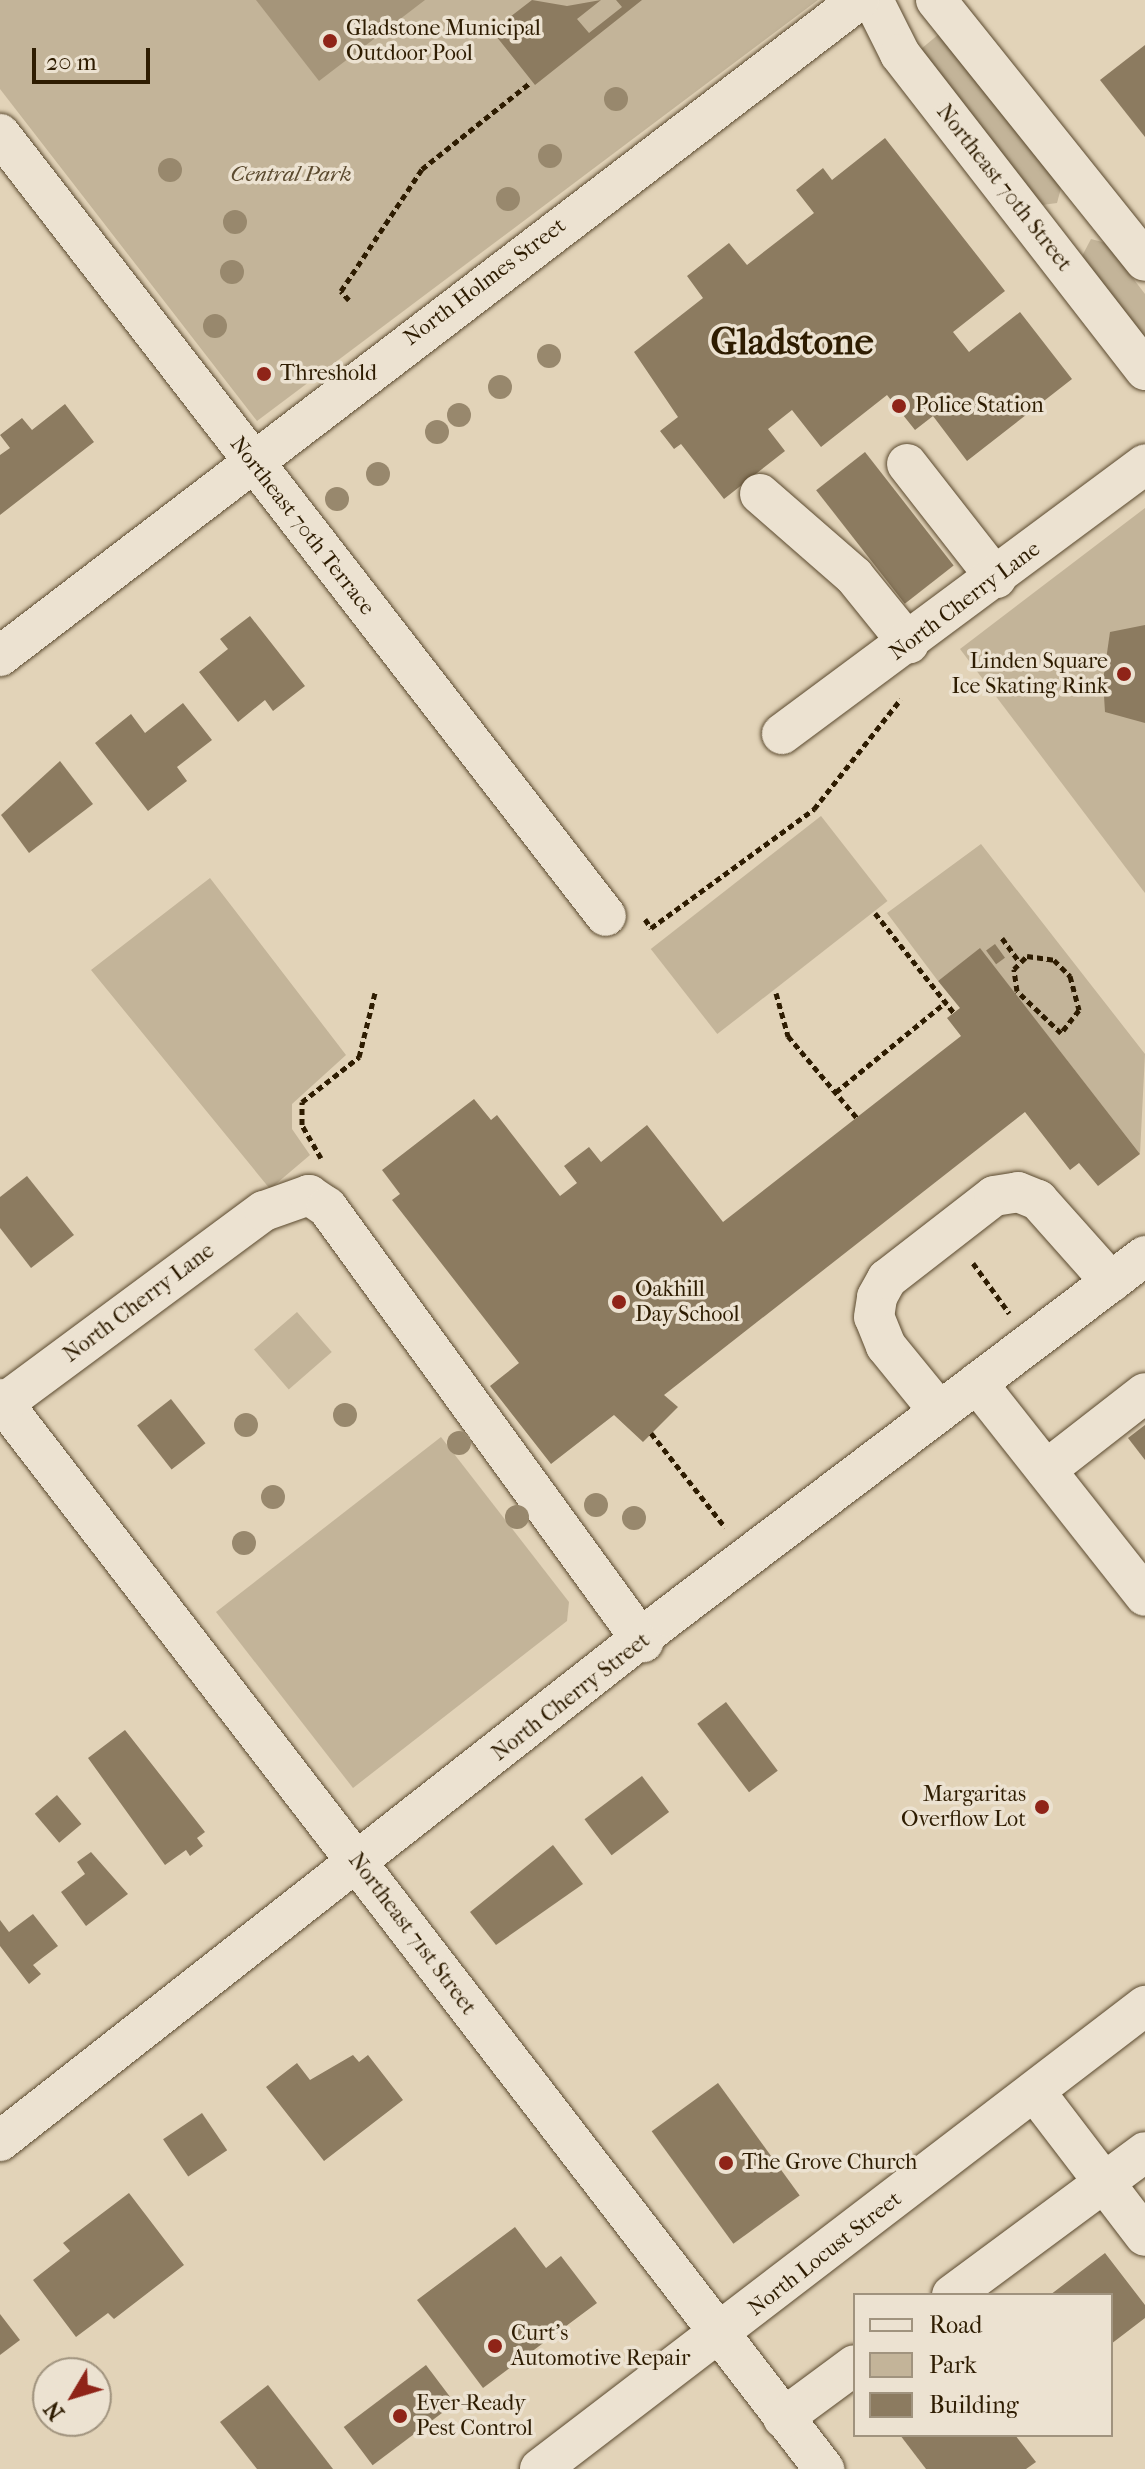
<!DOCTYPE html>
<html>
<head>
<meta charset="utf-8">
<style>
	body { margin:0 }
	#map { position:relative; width:1145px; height:2469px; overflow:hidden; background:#e2d3b8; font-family:"IM FELL French Canon",serif }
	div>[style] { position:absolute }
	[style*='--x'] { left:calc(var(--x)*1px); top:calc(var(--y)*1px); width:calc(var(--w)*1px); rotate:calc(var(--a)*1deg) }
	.green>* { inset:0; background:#c3b499; transform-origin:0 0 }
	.water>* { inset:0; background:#a5957a }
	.building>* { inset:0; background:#8c7b60; transform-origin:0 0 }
	.path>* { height:5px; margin-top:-2.5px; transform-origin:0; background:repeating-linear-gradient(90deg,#2e1c01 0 6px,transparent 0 10px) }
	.roads { filter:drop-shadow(0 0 2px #5b4a2f) drop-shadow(0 0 2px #5b4a2f) }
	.minor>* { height:40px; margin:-20px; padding:0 20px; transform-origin:20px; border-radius:20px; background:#ece2d1 }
	.trees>* { width:24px; height:24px; margin:-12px; border-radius:50%; background:#98886d }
	.dots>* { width:22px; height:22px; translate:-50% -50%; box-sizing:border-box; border:4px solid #ece2d1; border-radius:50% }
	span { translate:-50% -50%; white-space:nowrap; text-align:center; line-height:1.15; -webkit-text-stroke:7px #ece2d1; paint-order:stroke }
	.poi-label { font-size:22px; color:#2e1c01 }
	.left { translate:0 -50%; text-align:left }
	.right { translate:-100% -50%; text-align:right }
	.park-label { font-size:22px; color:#5b4a2f; font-style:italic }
	.street-label { font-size:22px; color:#2e1c01 }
	.town-label { font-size:38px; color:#2e1c01; font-weight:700 }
	.legend { position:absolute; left:853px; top:2293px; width:260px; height:144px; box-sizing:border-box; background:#ece2d1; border:2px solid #a0937e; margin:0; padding:10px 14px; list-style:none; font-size:24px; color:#2e1c01 }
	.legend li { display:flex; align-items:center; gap:16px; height:40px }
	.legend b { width:40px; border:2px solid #a0937e }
	.north { position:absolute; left:32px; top:2357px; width:80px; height:80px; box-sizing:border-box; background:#ece2d1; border:2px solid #a0937e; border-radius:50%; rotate:232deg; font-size:22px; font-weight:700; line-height:32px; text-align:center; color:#2e1c01 }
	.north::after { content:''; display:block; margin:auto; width:28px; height:36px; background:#8f2418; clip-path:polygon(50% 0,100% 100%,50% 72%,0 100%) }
	.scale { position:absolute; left:32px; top:48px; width:118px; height:36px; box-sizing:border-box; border:4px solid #2e1c01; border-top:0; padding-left:10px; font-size:24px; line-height:28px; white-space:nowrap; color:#2e1c01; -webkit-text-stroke:6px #ece2d1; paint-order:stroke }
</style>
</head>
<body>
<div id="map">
	<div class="green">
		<div style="clip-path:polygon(0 0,818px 0,257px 421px,0 89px)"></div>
		<div style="clip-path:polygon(939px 34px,1061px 188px,1057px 203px,1042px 205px,921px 49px)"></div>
		<div style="clip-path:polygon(1091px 239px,1106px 243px,1145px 294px,1145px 342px,1081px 258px)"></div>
		<div style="clip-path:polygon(1145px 508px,1145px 893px,960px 649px)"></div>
		<div style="left:821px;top:816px;width:108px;height:216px;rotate:52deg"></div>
		<div style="clip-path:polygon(981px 844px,1145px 1054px,1140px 1154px,980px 949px,938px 981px,887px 913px)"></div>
		<div style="clip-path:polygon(210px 878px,346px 1055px,292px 1104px,292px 1129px,310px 1155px,270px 1189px,91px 970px)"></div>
		<div style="left:297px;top:1312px;width:53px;height:57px;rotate:49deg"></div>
		<div style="clip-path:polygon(441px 1437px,569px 1602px,567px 1621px,353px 1788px,216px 1612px)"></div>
	</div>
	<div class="water">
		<div style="clip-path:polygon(256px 0,425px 0,319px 81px)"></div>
	</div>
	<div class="building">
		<div style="clip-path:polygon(532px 0,567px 6px,601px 0,577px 19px,589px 33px,622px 7px,616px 0,642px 0,535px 85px,492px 31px)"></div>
		<div style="clip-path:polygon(1145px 45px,1145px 137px,1100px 80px)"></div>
		<div style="clip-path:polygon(885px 138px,1005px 291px,953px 332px,969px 352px,1020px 312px,1072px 379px,967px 461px,933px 416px,915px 430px,887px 395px,821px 447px,792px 410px,768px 429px,785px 451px,724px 499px,681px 444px,674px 449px,660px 431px,678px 417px,634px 352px,703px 298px,687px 276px,729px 243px,747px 265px,814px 213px,796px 190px,823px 168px,832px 180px)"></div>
		<div style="clip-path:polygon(65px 404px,94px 442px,0 515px,0 455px,10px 448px,0 435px,22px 418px,32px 430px)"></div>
		<div style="left:865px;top:452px;width:144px;height:62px;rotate:52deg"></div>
		<div style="clip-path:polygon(250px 616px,305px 686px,273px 711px,265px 700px,238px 722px,199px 672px,228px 649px,220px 639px)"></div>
		<div style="clip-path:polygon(1145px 625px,1145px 723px,1105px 712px,1103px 681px,1110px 632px)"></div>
		<div style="clip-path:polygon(183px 703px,212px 740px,177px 767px,187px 781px,148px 811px,95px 743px,131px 714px,145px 733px)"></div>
		<div style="clip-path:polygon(60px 761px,93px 804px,29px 853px,1px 815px)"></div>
		<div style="left:995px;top:944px;width:17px;height:11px;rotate:54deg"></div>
		<div style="clip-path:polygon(980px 948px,1140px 1154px,1098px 1186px,1079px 1163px,1070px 1170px,1025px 1112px,664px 1395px,678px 1407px,643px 1442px,614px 1415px,551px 1464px,490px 1386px,519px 1363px,392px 1200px,400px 1194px,382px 1170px,474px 1099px,491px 1120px,497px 1115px,560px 1196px,577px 1183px,564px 1166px,589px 1147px,601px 1162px,647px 1125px,723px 1222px,961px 1036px,947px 1018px,960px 1008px,938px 981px)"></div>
		<div style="clip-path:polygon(27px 1176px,74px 1235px,31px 1268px,0 1228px,0 1197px)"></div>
		<div style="left:171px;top:1399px;width:56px;height:43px;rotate:52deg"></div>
		<div style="clip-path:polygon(1145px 1425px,1145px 1460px,1128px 1438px)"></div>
		<div style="left:726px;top:1702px;width:86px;height:36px;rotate:53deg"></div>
		<div style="clip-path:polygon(125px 1730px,205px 1832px,197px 1838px,203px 1846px,190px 1856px,186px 1850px,165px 1865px,88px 1758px)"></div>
		<div style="left:642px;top:1776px;width:45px;height:72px;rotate:53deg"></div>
		<div style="left:57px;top:1795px;width:38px;height:29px;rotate:50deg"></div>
		<div style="clip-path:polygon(553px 1845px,583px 1884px,496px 1945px,470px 1912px)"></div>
		<div style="clip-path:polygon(91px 1852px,128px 1894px,86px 1926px,61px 1892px,85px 1874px,77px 1862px)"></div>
		<div style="clip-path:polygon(33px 1914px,58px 1946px,33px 1965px,41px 1974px,29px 1984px,0 1946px,0 1920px,9px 1932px)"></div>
		<div style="clip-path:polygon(353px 2055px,359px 2062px,368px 2055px,403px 2100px,324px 2161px,266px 2087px,297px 2063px,310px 2080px)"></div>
		<div style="left:718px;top:2083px;width:139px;height:82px;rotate:54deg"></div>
		<div style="left:202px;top:2113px;width:45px;height:47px;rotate:56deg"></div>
		<div style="clip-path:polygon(129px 2193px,184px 2265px,114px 2319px,108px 2313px,76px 2337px,33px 2280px,70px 2251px,63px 2243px)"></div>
		<div style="clip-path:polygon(515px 2227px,546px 2268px,561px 2256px,597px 2303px,483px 2388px,417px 2300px)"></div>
		<div style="clip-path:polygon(1105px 2253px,1145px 2305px,1145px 2318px,1111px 2344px,1111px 2295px,1050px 2295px)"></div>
		<div style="clip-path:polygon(0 2314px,20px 2340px,0 2355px)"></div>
		<div style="left:426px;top:2365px;width:48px;height:103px;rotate:53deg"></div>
		<div style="clip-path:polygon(268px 2385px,333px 2469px,257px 2469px,220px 2422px)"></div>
		<div style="clip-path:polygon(900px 2435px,1015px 2435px,1036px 2462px,1026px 2469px,926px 2469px)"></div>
	</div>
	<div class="path">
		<div style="--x:349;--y:300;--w:12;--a:-132"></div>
		<div style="--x:341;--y:291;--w:146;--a:-56.4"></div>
		<div style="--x:422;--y:169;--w:139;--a:-38.6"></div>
		<div style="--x:875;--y:913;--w:127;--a:51.7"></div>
		<div style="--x:645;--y:919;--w:11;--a:56"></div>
		<div style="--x:651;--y:928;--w:202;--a:-36.1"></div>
		<div style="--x:814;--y:809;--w:140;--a:-51.7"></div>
		<div style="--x:1002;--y:938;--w:27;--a:54"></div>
		<div style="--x:1027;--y:956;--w:27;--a:8"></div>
		<div style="--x:1054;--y:960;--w:23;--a:45"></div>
		<div style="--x:1070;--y:976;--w:35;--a:75"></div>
		<div style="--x:1079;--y:1010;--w:29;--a:128"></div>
		<div style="--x:1061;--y:1033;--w:61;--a:-136.3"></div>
		<div style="--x:1017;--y:991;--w:22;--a:-98"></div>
		<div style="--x:1014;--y:969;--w:18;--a:-45"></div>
		<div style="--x:776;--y:993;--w:45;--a:74.4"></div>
		<div style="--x:788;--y:1036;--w:107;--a:49.9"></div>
		<div style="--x:836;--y:1092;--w:142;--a:-39.3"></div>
		<div style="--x:321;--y:1158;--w:38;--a:-120"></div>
		<div style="--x:302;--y:1125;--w:23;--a:-90"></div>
		<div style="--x:302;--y:1102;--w:73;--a:-38.3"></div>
		<div style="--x:359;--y:1057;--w:66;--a:-76"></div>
		<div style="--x:973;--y:1263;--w:62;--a:54.2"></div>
		<div style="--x:651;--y:1433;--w:120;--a:51.8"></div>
	</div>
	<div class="roads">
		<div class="minor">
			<div style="--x:873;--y:0;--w:60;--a:63.4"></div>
			<div style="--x:900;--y:54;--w:400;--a:52.2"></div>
			<div style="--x:936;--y:0;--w:334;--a:51.3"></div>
			<div style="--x:0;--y:134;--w:989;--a:52.23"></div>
			<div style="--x:907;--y:464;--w:145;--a:52"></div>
			<div style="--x:760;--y:494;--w:125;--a:41.1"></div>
			<div style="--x:854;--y:576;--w:87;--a:51"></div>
			<div style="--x:0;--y:656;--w:1081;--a:-37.37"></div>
			<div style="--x:782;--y:734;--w:452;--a:-36.6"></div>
			<div style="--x:977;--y:1383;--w:271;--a:51.7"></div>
			<div style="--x:0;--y:1399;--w:1351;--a:52.4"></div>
			<div style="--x:0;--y:1406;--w:328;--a:-36.5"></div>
			<div style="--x:264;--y:1211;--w:48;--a:-19.6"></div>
			<div style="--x:309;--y:1195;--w:22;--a:34"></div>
			<div style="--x:327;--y:1207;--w:538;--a:54"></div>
			<div style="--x:939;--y:1411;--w:84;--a:-129.2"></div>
			<div style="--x:886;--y:1346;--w:31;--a:-112"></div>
			<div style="--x:874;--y:1317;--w:20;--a:-81"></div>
			<div style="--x:877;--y:1297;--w:21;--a:-61"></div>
			<div style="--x:887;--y:1279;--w:135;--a:-37.8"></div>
			<div style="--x:994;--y:1196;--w:24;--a:-9"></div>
			<div style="--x:1018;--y:1192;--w:22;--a:22"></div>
			<div style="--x:1038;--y:1200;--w:110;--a:48.3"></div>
			<div style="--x:1046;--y:1470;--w:125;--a:-37.9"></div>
			<div style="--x:1035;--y:2092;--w:181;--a:52.6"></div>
			<div style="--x:0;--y:2141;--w:849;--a:-38.11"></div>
			<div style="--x:668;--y:1617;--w:598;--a:-37.12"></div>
			<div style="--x:952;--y:2295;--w:240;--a:-36.5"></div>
			<div style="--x:783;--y:2418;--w:89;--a:-36.4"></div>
			<div style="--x:540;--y:2469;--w:762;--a:-37.43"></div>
		</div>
	</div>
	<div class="trees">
		<div style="left:616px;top:99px"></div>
		<div style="left:550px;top:156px"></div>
		<div style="left:170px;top:170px"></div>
		<div style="left:508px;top:199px"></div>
		<div style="left:235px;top:222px"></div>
		<div style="left:232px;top:272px"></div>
		<div style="left:215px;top:326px"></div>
		<div style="left:549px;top:356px"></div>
		<div style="left:500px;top:387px"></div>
		<div style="left:459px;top:415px"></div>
		<div style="left:437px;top:432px"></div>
		<div style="left:378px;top:474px"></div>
		<div style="left:337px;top:499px"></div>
		<div style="left:345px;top:1415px"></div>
		<div style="left:246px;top:1425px"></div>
		<div style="left:459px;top:1443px"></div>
		<div style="left:273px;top:1497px"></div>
		<div style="left:596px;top:1505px"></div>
		<div style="left:517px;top:1517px"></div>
		<div style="left:634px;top:1518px"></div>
		<div style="left:244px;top:1543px"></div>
	</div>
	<div class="dots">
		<div style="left:330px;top:41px;background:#8f2418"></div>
		<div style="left:264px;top:374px;background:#8f2418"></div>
		<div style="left:899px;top:406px;background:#8f2418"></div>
		<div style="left:1124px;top:674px;background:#8f2418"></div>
		<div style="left:619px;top:1302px;background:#8f2418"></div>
		<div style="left:1042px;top:1807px;background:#8f2418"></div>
		<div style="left:726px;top:2163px;background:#8f2418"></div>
		<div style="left:495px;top:2346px;background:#8f2418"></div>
		<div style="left:400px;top:2416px;background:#8f2418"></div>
	</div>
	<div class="poi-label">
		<span class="left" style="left:346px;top:41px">Gladstone Municipal<br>Outdoor Pool</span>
		<span class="left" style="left:280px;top:374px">Threshold</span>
		<span class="left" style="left:915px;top:406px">Police Station</span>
		<span class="right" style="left:1108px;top:674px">Linden Square<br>Ice Skating Rink</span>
		<span class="left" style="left:635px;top:1302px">Oakhill<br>Day School</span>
		<span class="right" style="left:1026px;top:1807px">Margaritas<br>Overflow Lot</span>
		<span class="left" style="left:742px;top:2163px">The Grove Church</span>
		<span class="left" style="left:511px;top:2346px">Curt's<br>Automotive Repair</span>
		<span class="left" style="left:416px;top:2416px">Ever-Ready<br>Pest Control</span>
	</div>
	<div class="park-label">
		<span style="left:291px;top:175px">Central Park</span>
	</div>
	<div class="street-label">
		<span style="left:1004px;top:188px;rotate:52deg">Northeast 70th Street</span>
		<span style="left:485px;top:282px;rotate:-37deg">North Holmes Street</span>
		<span style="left:302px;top:526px;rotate:52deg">Northeast 70th Terrace</span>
		<span style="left:965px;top:601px;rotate:-37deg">North Cherry Lane</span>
		<span style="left:139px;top:1303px;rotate:-37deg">North Cherry Lane</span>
		<span style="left:571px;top:1697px;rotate:-38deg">North Cherry Street</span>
		<span style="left:412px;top:1934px;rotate:53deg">Northeast 71st Street</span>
		<span style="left:825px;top:2254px;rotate:-38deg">North Locust Street</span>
	</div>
	<div class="town-label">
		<span style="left:792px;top:342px">Gladstone</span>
	</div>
	<ul class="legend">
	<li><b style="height:10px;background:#ece2d1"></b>Road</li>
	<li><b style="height:22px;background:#c3b499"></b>Park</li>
	<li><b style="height:22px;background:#8c7b60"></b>Building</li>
	</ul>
	<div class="north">N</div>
	<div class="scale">20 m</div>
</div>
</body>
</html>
